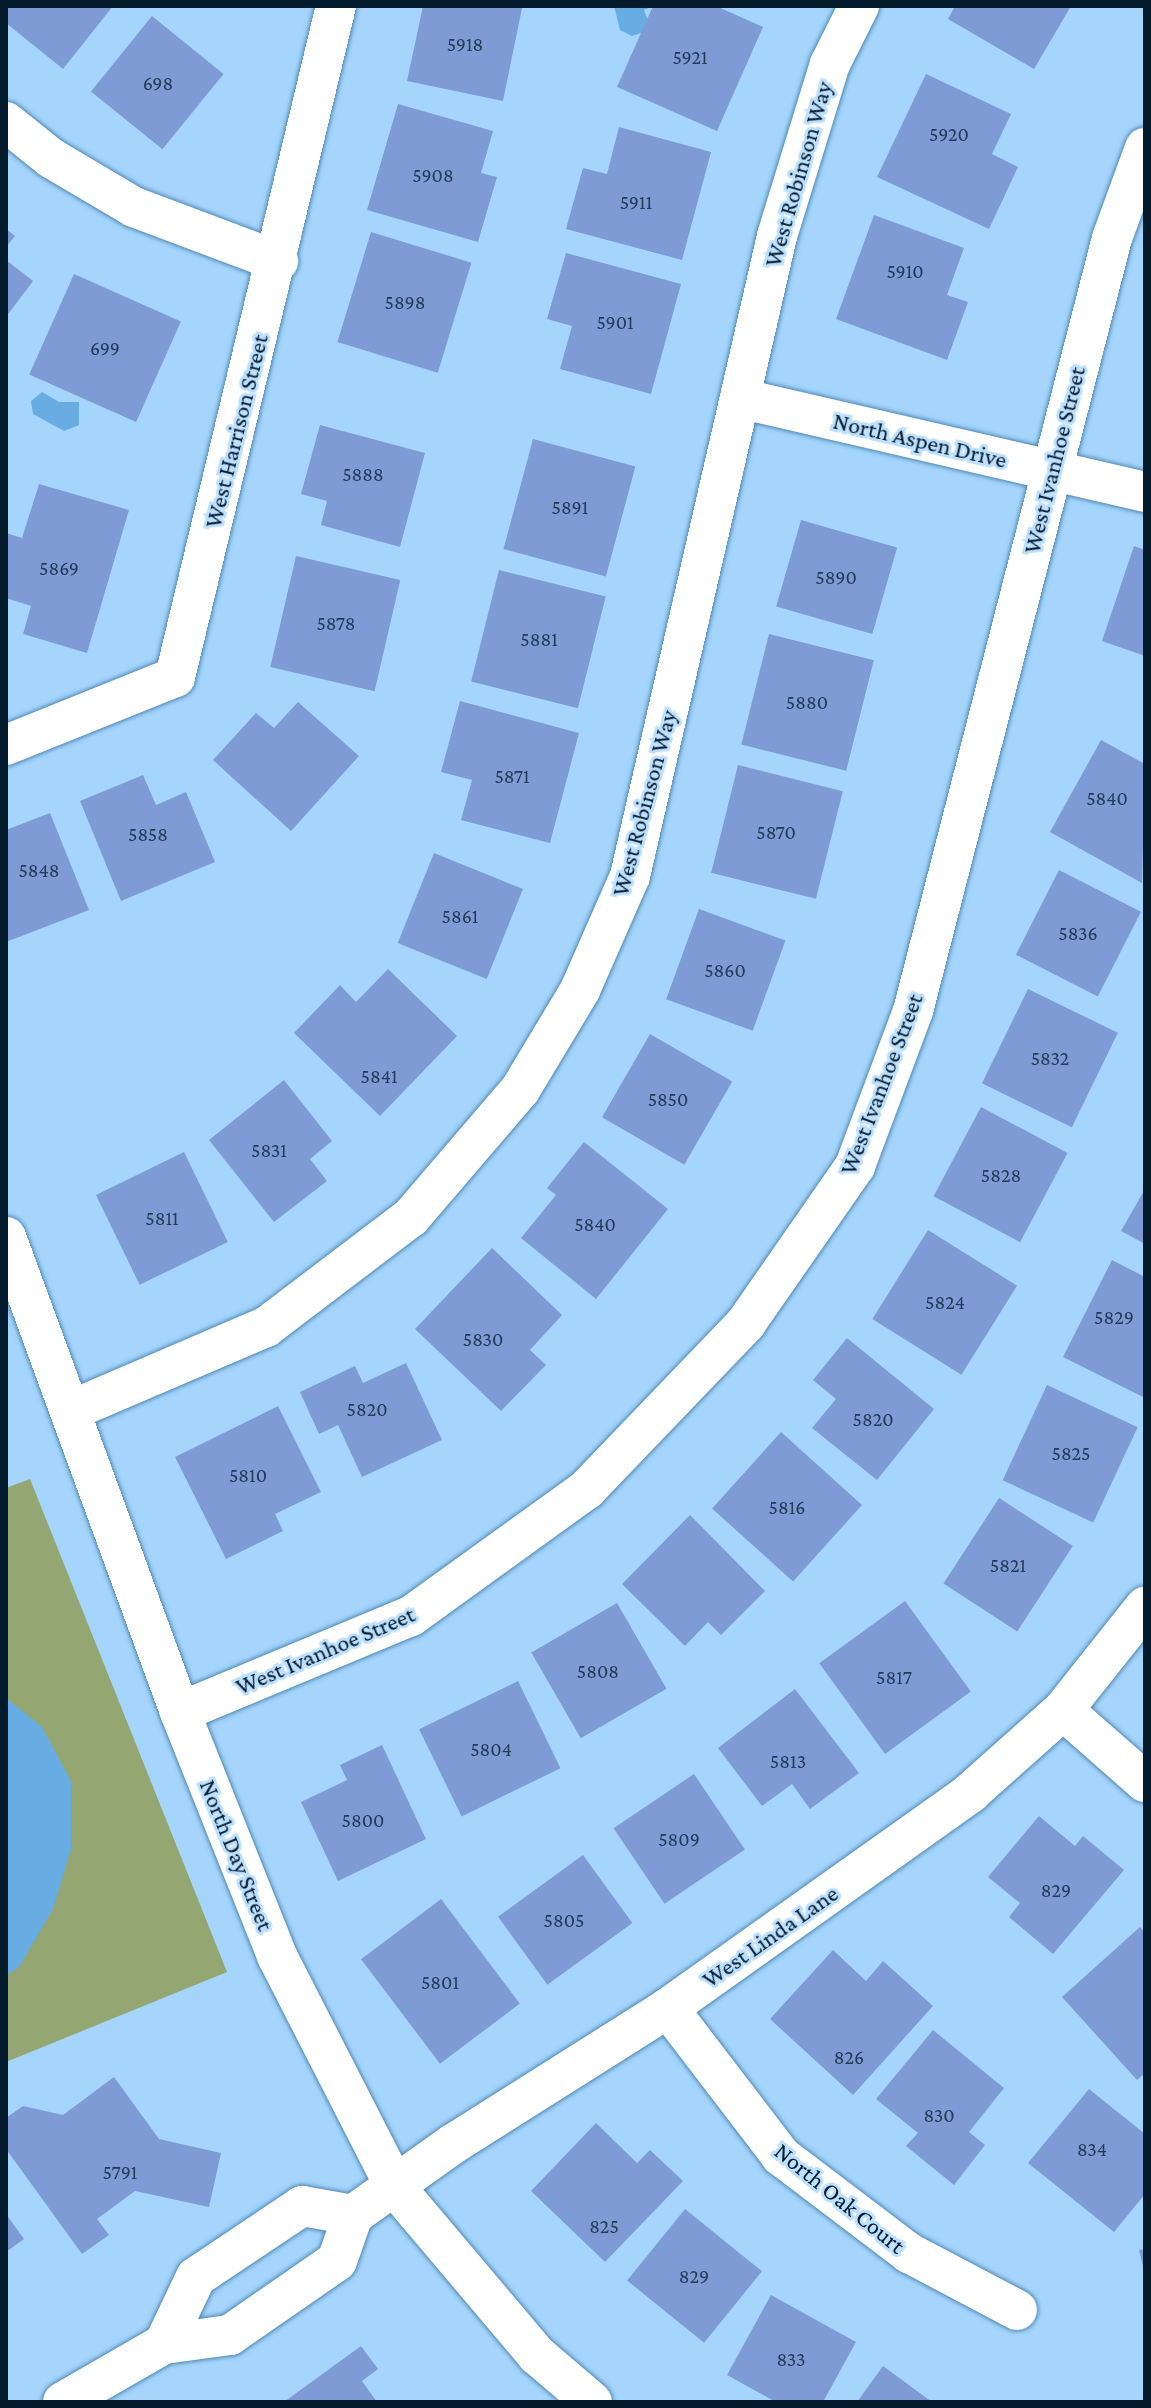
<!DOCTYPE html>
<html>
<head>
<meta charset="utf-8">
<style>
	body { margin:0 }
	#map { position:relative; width:1151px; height:2408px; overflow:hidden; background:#a5d5fc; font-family:"Crimson Pro",serif }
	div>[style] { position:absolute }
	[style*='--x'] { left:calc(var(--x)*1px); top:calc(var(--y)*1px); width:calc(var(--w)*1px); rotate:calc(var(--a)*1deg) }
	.green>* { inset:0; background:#94a671 }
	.water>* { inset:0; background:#67ace3 }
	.building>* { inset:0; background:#7e9bd6; transform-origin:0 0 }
	.roads { filter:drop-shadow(0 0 2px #4f89b7) drop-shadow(0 0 2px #4f89b7) }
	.minor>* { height:40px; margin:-20px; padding:0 20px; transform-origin:20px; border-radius:20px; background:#fff }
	span { translate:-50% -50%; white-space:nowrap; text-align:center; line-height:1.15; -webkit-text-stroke:6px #bde0fe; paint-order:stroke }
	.number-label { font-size:20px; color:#223b57 }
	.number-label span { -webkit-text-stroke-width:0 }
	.street-label { font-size:24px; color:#031b2d }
	.frame { position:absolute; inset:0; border:8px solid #031b2d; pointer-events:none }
</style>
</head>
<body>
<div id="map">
	<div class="green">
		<div style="clip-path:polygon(30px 1479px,227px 1972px,6px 2062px,6px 1488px)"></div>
	</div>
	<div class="water">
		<div style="clip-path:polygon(614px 6px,654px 6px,644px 10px,649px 23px,644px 32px,632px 36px,620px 30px)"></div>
		<div style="clip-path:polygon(42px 392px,59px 402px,79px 402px,79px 425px,64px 431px,33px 414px,31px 401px)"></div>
		<div style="clip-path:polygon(6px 1698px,42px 1727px,71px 1781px,71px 1849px,53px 1909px,19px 1967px,6px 1976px)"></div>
	</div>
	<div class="building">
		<div style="clip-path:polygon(6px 6px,113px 6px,63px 69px,6px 23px)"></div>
		<div style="clip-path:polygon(423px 6px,522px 8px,503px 101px,407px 81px)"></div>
		<div style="clip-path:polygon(653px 6px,716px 6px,763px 27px,717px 131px,617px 87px)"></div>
		<div style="clip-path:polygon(955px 6px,1071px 6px,1034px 69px,948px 19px)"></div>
		<div style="left:152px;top:16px;width:92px;height:97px;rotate:39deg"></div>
		<div style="clip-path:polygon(926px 74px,1011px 114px,992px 154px,1018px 167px,989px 229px,877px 177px)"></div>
		<div style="clip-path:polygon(398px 104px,493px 131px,481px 173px,497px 177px,478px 242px,367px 210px)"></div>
		<div style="clip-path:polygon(619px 127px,711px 152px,682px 260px,566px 229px,583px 168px,607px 174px)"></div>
		<div style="clip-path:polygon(874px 215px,964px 248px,947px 295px,968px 302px,947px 360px,836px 319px)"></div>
		<div style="clip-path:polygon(6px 229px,15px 236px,6px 247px)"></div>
		<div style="left:371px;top:232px;width:105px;height:115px;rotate:17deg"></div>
		<div style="clip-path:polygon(566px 253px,681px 284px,651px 394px,560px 369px,572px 326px,547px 319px)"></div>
		<div style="clip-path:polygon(6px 260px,33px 281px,6px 317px)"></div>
		<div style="left:74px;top:274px;width:117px;height:110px;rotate:24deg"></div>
		<div style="clip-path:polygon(320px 425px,425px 453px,400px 547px,321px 525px,327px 501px,301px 494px)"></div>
		<div style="left:533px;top:439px;width:106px;height:114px;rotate:15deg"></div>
		<div style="clip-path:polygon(39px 484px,129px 510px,87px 653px,23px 634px,31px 606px,6px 598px,6px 533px,22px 538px)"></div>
		<div style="left:801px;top:520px;width:100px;height:90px;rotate:16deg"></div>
		<div style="clip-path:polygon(1134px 546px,1145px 550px,1145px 656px,1102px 641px)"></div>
		<div style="left:296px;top:556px;width:107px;height:114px;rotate:13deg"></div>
		<div style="left:499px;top:570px;width:110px;height:115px;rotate:14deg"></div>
		<div style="left:769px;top:634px;width:108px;height:114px;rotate:14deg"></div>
		<div style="clip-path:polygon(460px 701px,579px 733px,550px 843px,461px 820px,472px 780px,441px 772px)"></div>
		<div style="clip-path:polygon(298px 702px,359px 756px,291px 831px,213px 760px,256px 713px,274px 728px)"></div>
		<div style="clip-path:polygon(1101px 740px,1145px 764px,1142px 883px,1050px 832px)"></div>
		<div style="left:738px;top:765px;width:108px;height:111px;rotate:14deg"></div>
		<div style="clip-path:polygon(143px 775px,156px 805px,186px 792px,215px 862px,121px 901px,80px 801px)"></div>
		<div style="clip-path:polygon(50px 813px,89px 910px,6px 942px,6px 830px)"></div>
		<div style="left:434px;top:853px;width:96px;height:97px;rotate:22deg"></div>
		<div style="left:1059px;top:870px;width:92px;height:95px;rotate:27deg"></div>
		<div style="left:699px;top:909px;width:92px;height:96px;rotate:20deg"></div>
		<div style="clip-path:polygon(388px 969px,457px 1036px,380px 1116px,294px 1033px,340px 985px,356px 1002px)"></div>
		<div style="left:1028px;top:989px;width:100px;height:105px;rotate:26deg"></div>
		<div style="left:650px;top:1034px;width:95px;height:96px;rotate:30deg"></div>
		<div style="clip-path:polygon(284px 1080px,332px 1141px,310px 1159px,327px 1181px,274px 1222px,209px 1140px)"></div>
		<div style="left:981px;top:1107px;width:98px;height:101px;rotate:28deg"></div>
		<div style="clip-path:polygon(584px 1142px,668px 1209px,596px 1299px,521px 1238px,556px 1195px,547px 1188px)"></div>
		<div style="left:184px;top:1152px;width:100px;height:98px;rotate:64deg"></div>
		<div style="clip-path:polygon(1145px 1189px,1145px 1244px,1121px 1231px)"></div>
		<div style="left:928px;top:1230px;width:105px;height:105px;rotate:32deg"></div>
		<div style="clip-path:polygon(492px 1248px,562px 1315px,530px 1350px,546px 1365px,501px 1411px,415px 1329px)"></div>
		<div style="clip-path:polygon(1112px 1260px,1145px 1277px,1145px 1398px,1063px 1357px)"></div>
		<div style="clip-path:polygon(847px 1338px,934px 1409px,877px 1480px,812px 1428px,836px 1399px,813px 1380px)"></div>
		<div style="clip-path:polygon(406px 1363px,442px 1440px,362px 1477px,338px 1425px,319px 1434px,300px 1392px,355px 1366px,363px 1383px)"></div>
		<div style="left:1047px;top:1385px;width:100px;height:105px;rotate:25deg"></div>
		<div style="clip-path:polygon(278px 1406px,321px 1492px,275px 1514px,283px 1531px,226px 1559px,175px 1457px)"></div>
		<div style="left:781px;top:1432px;width:109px;height:103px;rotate:42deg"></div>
		<div style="left:999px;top:1498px;width:88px;height:102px;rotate:33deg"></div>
		<div style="clip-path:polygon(690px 1515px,765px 1591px,721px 1635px,708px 1622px,685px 1646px,622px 1584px)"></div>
		<div style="left:905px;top:1601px;width:112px;height:106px;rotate:54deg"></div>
		<div style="left:617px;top:1603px;width:99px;height:99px;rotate:60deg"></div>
		<div style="left:518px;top:1681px;width:97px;height:110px;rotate:64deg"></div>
		<div style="clip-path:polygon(795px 1689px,859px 1773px,810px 1809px,792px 1784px,762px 1806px,718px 1748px)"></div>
		<div style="clip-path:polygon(382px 1745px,426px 1839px,338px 1881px,301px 1802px,347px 1780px,340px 1765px)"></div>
		<div style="left:694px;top:1774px;width:91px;height:97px;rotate:56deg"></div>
		<div style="clip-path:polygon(1039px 1816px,1075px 1846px,1083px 1836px,1124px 1870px,1053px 1954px,1009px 1917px,1020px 1903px,988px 1877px)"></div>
		<div style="left:583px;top:1855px;width:84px;height:105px;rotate:54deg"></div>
		<div style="left:441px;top:1899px;width:131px;height:100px;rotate:53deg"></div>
		<div style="clip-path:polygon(1140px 1927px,1145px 1933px,1145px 2073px,1137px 2080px,1062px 1997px)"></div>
		<div style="clip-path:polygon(833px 1950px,866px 1981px,883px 1961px,933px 2006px,853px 2095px,770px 2019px)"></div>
		<div style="clip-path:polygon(933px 2030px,1004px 2088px,969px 2132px,985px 2145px,954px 2185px,906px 2146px,918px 2133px,876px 2099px)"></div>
		<div style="clip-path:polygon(114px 2077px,159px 2139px,221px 2153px,209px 2207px,135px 2191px,97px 2219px,109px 2235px,82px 2254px,6px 2149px,6px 2118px,23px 2106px,63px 2115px)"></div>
		<div style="clip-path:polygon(1089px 2089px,1145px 2134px,1145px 2194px,1114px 2232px,1028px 2163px)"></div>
		<div style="clip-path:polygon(596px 2123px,637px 2163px,650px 2150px,683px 2181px,605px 2262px,531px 2191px)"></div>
		<div style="left:685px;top:2209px;width:99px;height:92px;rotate:39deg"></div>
		<div style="clip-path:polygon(6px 2214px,24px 2239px,6px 2252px)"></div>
		<div style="clip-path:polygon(1145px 2249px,1145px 2270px,1144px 2270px,1139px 2250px)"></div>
		<div style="clip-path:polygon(771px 2295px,856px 2342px,823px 2402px,776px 2402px,727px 2375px)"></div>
		<div style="clip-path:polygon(361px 2346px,378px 2369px,362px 2381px,377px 2402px,284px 2402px)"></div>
		<div style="clip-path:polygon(883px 2366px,932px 2402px,857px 2402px)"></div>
	</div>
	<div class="roads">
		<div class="minor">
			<div style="--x:6;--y:122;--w:58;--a:38.7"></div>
			<div style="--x:51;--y:158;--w:96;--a:30.6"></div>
			<div style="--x:134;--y:207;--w:154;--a:20.6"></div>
			<div style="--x:743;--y:399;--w:413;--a:13"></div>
			<div style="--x:6;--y:745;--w:182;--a:-21.9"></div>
			<div style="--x:175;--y:677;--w:690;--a:-76.51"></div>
			<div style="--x:6;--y:1237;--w:506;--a:69.88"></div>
			<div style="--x:180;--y:1712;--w:263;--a:68.3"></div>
			<div style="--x:277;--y:1956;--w:259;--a:62.9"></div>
			<div style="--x:395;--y:2187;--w:220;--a:49.8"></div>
			<div style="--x:537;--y:2355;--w:72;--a:40.5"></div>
			<div style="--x:72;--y:1410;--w:211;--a:-23.2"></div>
			<div style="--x:266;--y:1327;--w:182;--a:-37.2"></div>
			<div style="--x:411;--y:1217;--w:167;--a:-49.4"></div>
			<div style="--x:520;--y:1090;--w:117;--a:-59"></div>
			<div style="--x:580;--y:990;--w:124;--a:-66.3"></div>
			<div style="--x:630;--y:876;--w:657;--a:-77.06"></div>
			<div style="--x:777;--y:236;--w:180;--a:-72.9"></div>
			<div style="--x:830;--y:64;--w:65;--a:-63.4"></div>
			<div style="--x:1063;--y:1710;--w:109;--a:41.3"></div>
			<div style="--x:180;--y:1712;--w:250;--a:-22.6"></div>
			<div style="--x:411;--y:1616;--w:217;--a:-35.8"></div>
			<div style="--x:587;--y:1489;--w:230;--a:-46.2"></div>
			<div style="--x:746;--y:1323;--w:191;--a:-55.2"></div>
			<div style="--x:855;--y:1166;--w:165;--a:-69.5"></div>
			<div style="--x:913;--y:1011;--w:798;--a:-75.56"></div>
			<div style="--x:1112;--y:238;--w:96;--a:-69.9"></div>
			<div style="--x:668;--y:2008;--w:186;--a:52.6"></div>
			<div style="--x:781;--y:2156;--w:161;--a:37.2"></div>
			<div style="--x:909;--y:2253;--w:122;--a:27.8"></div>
			<div style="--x:164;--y:2344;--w:74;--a:-64.5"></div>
			<div style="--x:196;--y:2277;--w:128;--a:-33.8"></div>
			<div style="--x:302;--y:2206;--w:52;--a:10"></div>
			<div style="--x:63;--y:2402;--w:116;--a:-29.9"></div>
			<div style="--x:164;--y:2344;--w:67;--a:-7.8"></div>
			<div style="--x:230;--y:2335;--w:130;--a:-34.7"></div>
			<div style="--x:337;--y:2261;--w:49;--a:-70.8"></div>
			<div style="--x:353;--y:2215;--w:123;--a:-35.4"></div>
			<div style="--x:453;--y:2144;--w:254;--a:-32.3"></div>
			<div style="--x:668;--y:2008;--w:371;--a:-35.4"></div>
			<div style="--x:970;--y:1793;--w:125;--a:-41.7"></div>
			<div style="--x:1063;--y:1710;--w:132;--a:-51.5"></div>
		</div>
	</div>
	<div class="number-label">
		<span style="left:465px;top:44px">5918</span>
		<span style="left:690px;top:57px">5921</span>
		<span style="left:158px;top:83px">698</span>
		<span style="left:949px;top:134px">5920</span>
		<span style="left:433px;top:175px">5908</span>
		<span style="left:636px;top:202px">5911</span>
		<span style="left:905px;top:271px">5910</span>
		<span style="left:405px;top:302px">5898</span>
		<span style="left:615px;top:322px">5901</span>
		<span style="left:105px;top:348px">699</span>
		<span style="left:363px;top:474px">5888</span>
		<span style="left:570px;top:507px">5891</span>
		<span style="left:59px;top:568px">5869</span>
		<span style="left:836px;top:577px">5890</span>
		<span style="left:336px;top:623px">5878</span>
		<span style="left:539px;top:639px">5881</span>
		<span style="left:807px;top:702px">5880</span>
		<span style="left:512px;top:776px">5871</span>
		<span style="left:1107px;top:798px">5840</span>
		<span style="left:776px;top:832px">5870</span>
		<span style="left:148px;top:834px">5858</span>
		<span style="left:39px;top:870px">5848</span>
		<span style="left:460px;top:916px">5861</span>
		<span style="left:1078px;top:933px">5836</span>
		<span style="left:725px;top:970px">5860</span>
		<span style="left:1050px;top:1058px">5832</span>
		<span style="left:379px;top:1076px">5841</span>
		<span style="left:668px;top:1099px">5850</span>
		<span style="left:269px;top:1150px">5831</span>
		<span style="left:1001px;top:1175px">5828</span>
		<span style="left:162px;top:1218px">5811</span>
		<span style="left:595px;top:1224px">5840</span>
		<span style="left:945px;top:1302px">5824</span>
		<span style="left:1114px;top:1317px">5829</span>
		<span style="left:483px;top:1339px">5830</span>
		<span style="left:367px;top:1409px">5820</span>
		<span style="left:873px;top:1419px">5820</span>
		<span style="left:1071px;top:1453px">5825</span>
		<span style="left:248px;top:1475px">5810</span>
		<span style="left:787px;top:1507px">5816</span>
		<span style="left:1008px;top:1565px">5821</span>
		<span style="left:598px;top:1671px">5808</span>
		<span style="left:894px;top:1677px">5817</span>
		<span style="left:491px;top:1749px">5804</span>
		<span style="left:788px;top:1761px">5813</span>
		<span style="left:363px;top:1820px">5800</span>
		<span style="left:679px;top:1839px">5809</span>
		<span style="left:1056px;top:1890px">829</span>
		<span style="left:564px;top:1920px">5805</span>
		<span style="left:440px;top:1982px">5801</span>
		<span style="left:849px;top:2057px">826</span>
		<span style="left:939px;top:2115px">830</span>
		<span style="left:1092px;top:2149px">834</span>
		<span style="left:120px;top:2172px">5791</span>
		<span style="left:604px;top:2226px">825</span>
		<span style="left:694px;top:2276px">829</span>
		<span style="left:791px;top:2359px">833</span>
	</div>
	<div class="street-label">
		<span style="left:798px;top:174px;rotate:-74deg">West Robinson Way</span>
		<span style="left:236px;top:431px;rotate:-76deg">West Harrison Street</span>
		<span style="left:920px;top:440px;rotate:13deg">North Aspen Drive</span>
		<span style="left:1054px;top:460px;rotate:-76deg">West Ivanhoe Street</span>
		<span style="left:644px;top:803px;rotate:-75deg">West Robinson Way</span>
		<span style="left:881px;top:1084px;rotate:-69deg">West Ivanhoe Street</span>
		<span style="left:325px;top:1650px;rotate:-23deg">West Ivanhoe Street</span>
		<span style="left:237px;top:1855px;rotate:68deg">North Day Street</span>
		<span style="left:770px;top:1936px;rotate:-35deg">West Linda Lane</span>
		<span style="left:840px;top:2198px;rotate:39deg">North Oak Court</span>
	</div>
	<div class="frame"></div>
</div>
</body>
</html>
